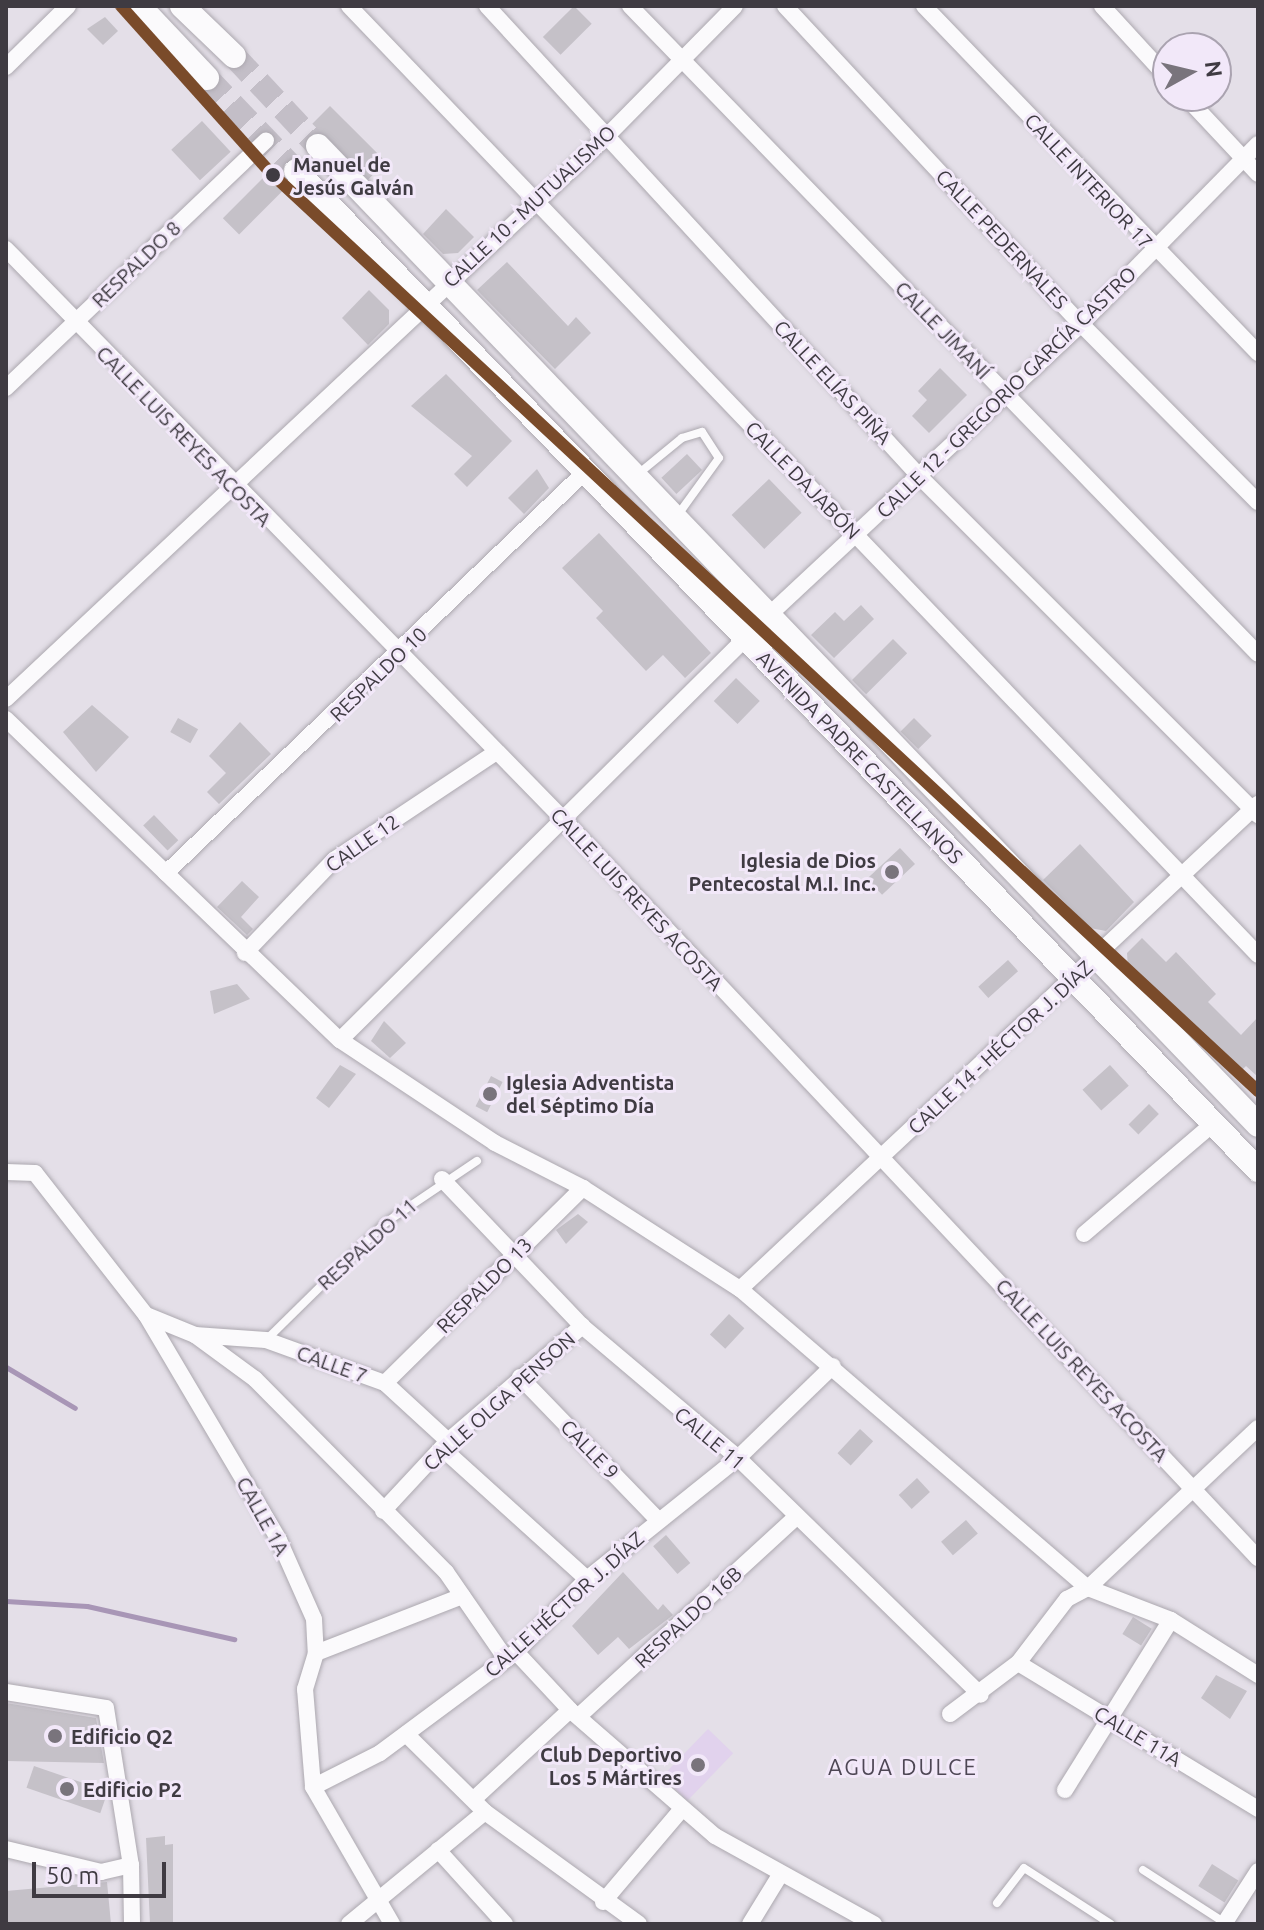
<!DOCTYPE html>
<html>
<head>
<meta charset="utf-8">
<style>
	body { margin:0 }
	#map { position:relative; width:1264px; height:1930px; overflow:hidden; background:#e4dfe8; font-family:Ubuntu,sans-serif }
	div>[style] { position:absolute }
	[style*='--x'] { left:calc(var(--x)*1px); top:calc(var(--y)*1px); width:calc(var(--w)*1px); rotate:calc(var(--a)*1deg) }
	.green>* { inset:0; background:#e1d2ed; transform-origin:0 0 }
	.stream>* { height:5px; margin:-2.5px; padding:0 2.5px; transform-origin:2.5px; border-radius:2.5px; background:#a896b6 }
	.building>* { inset:0; background:#c5c1c8; transform-origin:0 0 }
	.primary-tunnel>* { height:24px; margin-top:-12px; transform-origin:0; background:repeating-linear-gradient(90deg,#c3bec7 0 24px,transparent 0 36px) }
	.roads { filter:drop-shadow(0 0 2px #aca8af) drop-shadow(0 0 2px #aca8af) }
	.service>* { height:8px; margin:-4px; padding:0 4px; transform-origin:4px; border-radius:4px; background:#fbfafc }
	.minor>* { height:16px; margin:-8px; padding:0 8px; transform-origin:8px; border-radius:8px; background:#fbfafc }
	.primary>* { height:24px; margin:-12px; padding:0 12px; transform-origin:12px; border-radius:12px; background:#fbfafc }
	.metro-1>* { height:12px; margin:-6px; padding:0 6px; transform-origin:6px; border-radius:6px; background:#7a4b2a }
	.dots>* { width:22px; height:22px; translate:-50% -50%; box-sizing:border-box; border:4px solid #f2e8f9; border-radius:50% }
	span { translate:-50% -50%; white-space:nowrap; text-align:center; line-height:1.15; -webkit-text-stroke:6px #f2e8f9; paint-order:stroke }
	.stop-label { font-size:20px; color:#3f3b42; font-weight:700 }
	.left { translate:0 -50%; text-align:left }
	.street-label { font-size:20px; color:#3f3b42 }
	.poi-label { font-size:20px; color:#3f3b42; font-weight:700 }
	.right { translate:-100% -50%; text-align:right }
	.neighbourhood-label { font-size:22px; color:#4e4755; letter-spacing:2px }
	.frame { position:absolute; inset:0; border:8px solid #3f3b42; pointer-events:none }
	.north { position:absolute; left:1152px; top:32px; width:80px; height:80px; box-sizing:border-box; background:#f2e8f9; border:2px solid #aaa3b0; border-radius:50%; rotate:82deg; font-size:22px; font-weight:700; line-height:32px; text-align:center; color:#3f3b42 }
	.north::after { content:''; display:block; margin:auto; width:28px; height:36px; background:#79747c; clip-path:polygon(50% 0,100% 100%,50% 72%,0 100%) }
	.scale { position:absolute; left:32px; top:1862px; width:134px; height:36px; box-sizing:border-box; border:4px solid #3f3b42; border-top:0; padding-left:10px; font-size:24px; line-height:28px; white-space:nowrap; color:#3f3b42; -webkit-text-stroke:6px #f2e8f9; paint-order:stroke }
</style>
</head>
<body>
<div id="map">
	<div class="green">
		<div style="left:708px;top:1729px;width:35px;height:66px;rotate:44deg"></div>
	</div>
	<div class="stream">
		<div style="--x:6;--y:1367;--w:80;--a:30.7"></div>
		<div style="--x:6;--y:1601;--w:81;--a:3.5"></div>
		<div style="--x:87;--y:1606;--w:151;--a:12.7"></div>
	</div>
	<div class="building">
		<div style="left:574px;top:6px;width:25px;height:44px;rotate:45deg"></div>
		<div style="clip-path:polygon(105px 17px,118px 31px,103px 45px,87px 29px)"></div>
		<div style="left:330px;top:106px;width:79px;height:25px;rotate:45deg"></div>
		<div style="left:202px;top:121px;width:42px;height:42px;rotate:47deg"></div>
		<div style="left:266px;top:175px;width:23px;height:61px;rotate:45deg"></div>
		<div style="clip-path:polygon(446px 209px,474px 237px,458px 253px,443px 254px,423px 234px)"></div>
		<div style="clip-path:polygon(507px 262px,568px 326px,576px 317px,591px 333px,555px 369px,477px 290px)"></div>
		<div style="clip-path:polygon(369px 290px,389px 310px,389px 324px,368px 345px,342px 318px)"></div>
		<div style="clip-path:polygon(940px 368px,967px 395px,929px 433px,912px 416px,927px 400px,918px 391px)"></div>
		<div style="clip-path:polygon(446px 374px,512px 441px,467px 487px,454px 474px,472px 456px,411px 406px)"></div>
		<div style="left:687px;top:454px;width:22px;height:35px;rotate:47deg"></div>
		<div style="clip-path:polygon(537px 469px,549px 488px,524px 514px,508px 498px)"></div>
		<div style="left:769px;top:479px;width:47px;height:52px;rotate:46deg"></div>
		<div style="clip-path:polygon(599px 533px,711px 653px,685px 678px,663px 655px,646px 671px,596px 618px,603px 611px,562px 568px)"></div>
		<div style="clip-path:polygon(861px 605px,874px 619px,834px 658px,811px 635px,835px 612px,844px 621px)"></div>
		<div style="left:893px;top:639px;width:20px;height:58px;rotate:45deg"></div>
		<div style="left:736px;top:678px;width:33px;height:32px;rotate:44deg"></div>
		<div style="clip-path:polygon(92px 705px,129px 737px,96px 772px,63px 732px)"></div>
		<div style="left:178px;top:718px;width:23px;height:16px;rotate:29deg"></div>
		<div style="left:914px;top:718px;width:25px;height:19px;rotate:45deg"></div>
		<div style="clip-path:polygon(240px 722px,271px 754px,219px 804px,207px 792px,226px 773px,209px 756px)"></div>
		<div style="left:154px;top:815px;width:35px;height:15px;rotate:46deg"></div>
		<div style="clip-path:polygon(1080px 844px,1134px 902px,1106px 931px,1090px 928px,1043px 880px)"></div>
		<div style="left:900px;top:848px;width:22px;height:45px;rotate:47deg"></div>
		<div style="clip-path:polygon(242px 881px,259px 897px,241px 917px,253px 929px,247px 935px,217px 907px)"></div>
		<div style="clip-path:polygon(1142px 938px,1166px 962px,1176px 952px,1216px 994px,1208px 1002px,1241px 1035px,1258px 1017px,1258px 1077px,1246px 1066px,1238px 1074px,1128px 968px,1127px 953px)"></div>
		<div style="left:1008px;top:960px;width:15px;height:40px;rotate:48deg"></div>
		<div style="clip-path:polygon(237px 984px,250px 999px,214px 1014px,210px 991px)"></div>
		<div style="clip-path:polygon(384px 1021px,406px 1043px,390px 1058px,371px 1041px)"></div>
		<div style="clip-path:polygon(340px 1065px,356px 1074px,329px 1108px,316px 1098px)"></div>
		<div style="left:1110px;top:1065px;width:28px;height:37px;rotate:48deg"></div>
		<div style="left:491px;top:1076px;width:13px;height:34px;rotate:27deg"></div>
		<div style="left:1149px;top:1104px;width:14px;height:29px;rotate:45deg"></div>
		<div style="clip-path:polygon(578px 1214px,588px 1222px,566px 1244px,556px 1230px)"></div>
		<div style="left:729px;top:1314px;width:21px;height:28px;rotate:43deg"></div>
		<div style="left:860px;top:1429px;width:18px;height:33px;rotate:43deg"></div>
		<div style="left:917px;top:1478px;width:19px;height:25px;rotate:47deg"></div>
		<div style="left:966px;top:1520px;width:18px;height:33px;rotate:49deg"></div>
		<div style="left:666px;top:1535px;width:37px;height:17px;rotate:49deg"></div>
		<div style="clip-path:polygon(623px 1572px,658px 1610px,663px 1604px,673px 1615px,629px 1649px,618px 1637px,598px 1655px,572px 1626px)"></div>
		<div style="left:1133px;top:1617px;width:22px;height:20px;rotate:32deg"></div>
		<div style="clip-path:polygon(1216px 1675px,1247px 1691px,1230px 1719px,1201px 1698px)"></div>
		<div style="clip-path:polygon(6px 1703px,96px 1718px,104px 1763px,6px 1761px)"></div>
		<div style="left:34px;top:1766px;width:78px;height:23px;rotate:19deg"></div>
		<div style="clip-path:polygon(165px 1836px,165px 1845px,173px 1844px,173px 1924px,150px 1924px,146px 1838px)"></div>
		<div style="left:1212px;top:1864px;width:31px;height:26px;rotate:32deg"></div>
		<div style="clip-path:polygon(107px 1882px,111px 1924px,6px 1924px,6px 1891px)"></div>
	</div>
	<div class="primary-tunnel">
		<div style="--x:234;--y:56;--w:123;--a:47"></div>
		<div style="--x:207;--y:78;--w:129;--a:46.3"></div>
	</div>
	<div class="roads">
		<div class="service">
			<div style="--x:638;--y:474;--w:57;--a:-39.3"></div>
			<div style="--x:682;--y:438;--w:21;--a:-17"></div>
			<div style="--x:702;--y:432;--w:31;--a:57"></div>
			<div style="--x:719;--y:458;--w:72;--a:125.9"></div>
			<div style="--x:266;--y:1340;--w:167;--a:-44.5"></div>
			<div style="--x:385;--y:1223;--w:111;--a:-34"></div>
			<div style="--x:1143;--y:1870;--w:98;--a:32.9"></div>
			<div style="--x:997;--y:1903;--w:44;--a:-52.4"></div>
			<div style="--x:1024;--y:1868;--w:103;--a:32.8"></div>
		</div>
		<div class="minor">
			<div style="--x:349;--y:6;--w:1314;--a:46.23"></div>
			<div style="--x:487;--y:6;--w:641;--a:47.4"></div>
			<div style="--x:921;--y:478;--w:477;--a:45"></div>
			<div style="--x:630;--y:6;--w:902;--a:45.9"></div>
			<div style="--x:785;--y:6;--w:434;--a:47.1"></div>
			<div style="--x:1081;--y:324;--w:251;--a:45.2"></div>
			<div style="--x:924;--y:6;--w:482;--a:46.1"></div>
			<div style="--x:1102;--y:6;--w:98;--a:47.5"></div>
			<div style="--x:6;--y:67;--w:87;--a:-44.5"></div>
			<div style="--x:1185;--y:96;--w:107;--a:46.9"></div>
			<div style="--x:6;--y:249;--w:796;--a:45.66"></div>
			<div style="--x:562;--y:818;--w:1016;--a:46.76"></div>
			<div style="--x:6;--y:388;--w:359;--a:-43.6"></div>
			<div style="--x:6;--y:699;--w:824;--a:-43.13"></div>
			<div style="--x:607;--y:136;--w:182;--a:-45.4"></div>
			<div style="--x:6;--y:719;--w:463;--a:43.9"></div>
			<div style="--x:340;--y:1040;--w:186;--a:33.6"></div>
			<div style="--x:495;--y:1143;--w:99;--a:27.1"></div>
			<div style="--x:583;--y:1188;--w:187;--a:32.8"></div>
			<div style="--x:740;--y:1289;--w:459;--a:40.7"></div>
			<div style="--x:1088;--y:1588;--w:89;--a:21.1"></div>
			<div style="--x:1171;--y:1620;--w:103;--a:32.3"></div>
			<div style="--x:166;--y:873;--w:581;--a:-43.75"></div>
			<div style="--x:245;--y:953;--w:129;--a:-46.3"></div>
			<div style="--x:334;--y:860;--w:193;--a:-33.6"></div>
			<div style="--x:340;--y:1040;--w:601;--a:-44.73"></div>
			<div style="--x:767;--y:617;--w:429;--a:-43"></div>
			<div style="--x:1081;--y:324;--w:252;--a:-45.5"></div>
			<div style="--x:6;--y:1172;--w:29;--a:2"></div>
			<div style="--x:35;--y:1173;--w:180;--a:52"></div>
			<div style="--x:146;--y:1315;--w:261;--a:59.4"></div>
			<div style="--x:279;--y:1540;--w:86;--a:66.1"></div>
			<div style="--x:314;--y:1619;--w:34;--a:87"></div>
			<div style="--x:316;--y:1653;--w:38;--a:107"></div>
			<div style="--x:305;--y:1689;--w:98;--a:85.3"></div>
			<div style="--x:313;--y:1787;--w:158;--a:60"></div>
			<div style="--x:442;--y:1179;--w:203;--a:46.4"></div>
			<div style="--x:582;--y:1326;--w:204;--a:40.2"></div>
			<div style="--x:738;--y:1458;--w:339;--a:44.3"></div>
			<div style="--x:1084;--y:1234;--w:171;--a:-40.5"></div>
			<div style="--x:740;--y:1289;--w:710;--a:-43.12"></div>
			<div style="--x:146;--y:1315;--w:53;--a:22.2"></div>
			<div style="--x:195;--y:1335;--w:74;--a:36.3"></div>
			<div style="--x:255;--y:1379;--w:272;--a:45.3"></div>
			<div style="--x:446;--y:1572;--w:106;--a:55.4"></div>
			<div style="--x:195;--y:1335;--w:71;--a:4"></div>
			<div style="--x:266;--y:1340;--w:127;--a:19.9"></div>
			<div style="--x:385;--y:1383;--w:86;--a:42.6"></div>
			<div style="--x:520;--y:1377;--w:200;--a:46"></div>
			<div style="--x:385;--y:1383;--w:278;--a:-44.6"></div>
			<div style="--x:442;--y:1448;--w:195;--a:42.1"></div>
			<div style="--x:383;--y:1511;--w:96;--a:-47.1"></div>
			<div style="--x:448;--y:1441;--w:177;--a:-40.6"></div>
			<div style="--x:516;--y:1652;--w:79;--a:47"></div>
			<div style="--x:570;--y:1710;--w:192;--a:41"></div>
			<div style="--x:715;--y:1836;--w:182;--a:29"></div>
			<div style="--x:316;--y:1653;--w:157;--a:-21.3"></div>
			<div style="--x:1018;--y:1663;--w:281;--a:31.3"></div>
			<div style="--x:6;--y:1692;--w:101;--a:9.1"></div>
			<div style="--x:106;--y:1708;--w:159;--a:81"></div>
			<div style="--x:131;--y:1865;--w:59;--a:89"></div>
			<div style="--x:950;--y:1714;--w:85;--a:-36.9"></div>
			<div style="--x:1018;--y:1663;--w:81;--a:-52.6"></div>
			<div style="--x:1067;--y:1599;--w:24;--a:-28"></div>
			<div style="--x:1088;--y:1588;--w:233;--a:-43.3"></div>
			<div style="--x:580;--y:1715;--w:292;--a:-42.5"></div>
			<div style="--x:406;--y:1734;--w:111;--a:44.6"></div>
			<div style="--x:485;--y:1812;--w:190;--a:36"></div>
			<div style="--x:313;--y:1787;--w:75;--a:-26.9"></div>
			<div style="--x:380;--y:1753;--w:169;--a:-36.6"></div>
			<div style="--x:516;--y:1652;--w:102;--a:-45.8"></div>
			<div style="--x:587;--y:1579;--w:193;--a:-38.7"></div>
			<div style="--x:738;--y:1458;--w:132;--a:-44.1"></div>
			<div style="--x:1065;--y:1790;--w:200;--a:-58.1"></div>
			<div style="--x:475;--y:1798;--w:129;--a:-42.8"></div>
			<div style="--x:6;--y:1849;--w:98;--a:13.6"></div>
			<div style="--x:101;--y:1872;--w:31;--a:-13"></div>
			<div style="--x:438;--y:1850;--w:100;--a:47.8"></div>
			<div style="--x:603;--y:1902;--w:121;--a:-49.7"></div>
			<div style="--x:349;--y:1924;--w:176;--a:-39.5"></div>
			<div style="--x:750;--y:1924;--w:57;--a:-58.5"></div>
			<div style="--x:1224;--y:1924;--w:63;--a:-57.3"></div>
		</div>
		<div class="primary">
			<div style="--x:139;--y:6;--w:99;--a:46.6"></div>
			<div style="--x:182;--y:6;--w:72;--a:43.9"></div>
			<div style="--x:318;--y:146;--w:1357;--a:46.16"></div>
			<div style="--x:296;--y:171;--w:1387;--a:46.08"></div>
		</div>
	</div>
	<div class="metro-1">
		<div style="--x:121;--y:6;--w:226;--a:48.1"></div>
		<div style="--x:272;--y:174;--w:1347;--a:42.92"></div>
	</div>
	<div class="dots">
		<div style="left:273px;top:175px;background:#3f3b42"></div>
		<div style="left:892px;top:872px;background:#79747c"></div>
		<div style="left:490px;top:1094px;background:#79747c"></div>
		<div style="left:55px;top:1736px;background:#79747c"></div>
		<div style="left:698px;top:1765px;background:#79747c"></div>
		<div style="left:67px;top:1789px;background:#79747c"></div>
	</div>
	<div class="stop-label">
		<span class="left" style="left:293px;top:176px">Manuel de<br>Jesús Galván</span>
	</div>
	<div class="street-label">
		<span style="left:1089px;top:181px;rotate:47deg">CALLE INTERIOR 17</span>
		<span style="left:529px;top:206px;rotate:-43deg">CALLE 10 - MUTUALISMO</span>
		<span style="left:1002px;top:239px;rotate:47deg">CALLE PEDERNALES</span>
		<span style="left:136px;top:264px;rotate:-44deg">RESPALDO 8</span>
		<span style="left:943px;top:330px;rotate:46deg">CALLE JIMANÍ</span>
		<span style="left:833px;top:382px;rotate:47deg">CALLE ELÍAS PIÑA</span>
		<span style="left:1006px;top:392px;rotate:-44deg">CALLE 12 - GREGORIO GARCÍA CASTRO</span>
		<span style="left:184px;top:436px;rotate:46deg">CALLE LUIS REYES ACOSTA</span>
		<span style="left:803px;top:480px;rotate:46deg">CALLE DAJABÓN</span>
		<span style="left:378px;top:674px;rotate:-44deg">RESPALDO 10</span>
		<span style="left:860px;top:757px;rotate:46deg">AVENIDA PADRE CASTELLANOS</span>
		<span style="left:362px;top:843px;rotate:-35deg">CALLE 12</span>
		<span style="left:637px;top:899px;rotate:47deg">CALLE LUIS REYES ACOSTA</span>
		<span style="left:1000px;top:1047px;rotate:-43deg">CALLE 14 - HÉCTOR J. DÍAZ</span>
		<span style="left:367px;top:1244px;rotate:-42deg">RESPALDO 11</span>
		<span style="left:484px;top:1285px;rotate:-45deg">RESPALDO 13</span>
		<span style="left:332px;top:1364px;rotate:20deg">CALLE 7</span>
		<span style="left:1082px;top:1370px;rotate:47deg">CALLE LUIS REYES ACOSTA</span>
		<span style="left:499px;top:1401px;rotate:-42deg">CALLE OLGA PENSON</span>
		<span style="left:710px;top:1438px;rotate:40deg">CALLE 11</span>
		<span style="left:590px;top:1449px;rotate:46deg">CALLE 9</span>
		<span style="left:263px;top:1516px;rotate:61deg">CALLE 1A</span>
		<span style="left:564px;top:1604px;rotate:-42deg">CALLE HÉCTOR J. DÍAZ</span>
		<span style="left:688px;top:1617px;rotate:-43deg">RESPALDO 16B</span>
		<span style="left:1138px;top:1736px;rotate:31deg">CALLE 11A</span>
	</div>
	<div class="poi-label">
		<span class="right" style="left:876px;top:872px">Iglesia de Dios<br>Pentecostal M.I. Inc.</span>
		<span class="left" style="left:506px;top:1094px">Iglesia Adventista<br>del Séptimo Día</span>
		<span class="left" style="left:71px;top:1736px">Edificio Q2</span>
		<span class="right" style="left:682px;top:1766px">Club Deportivo<br>Los 5 Mártires</span>
		<span class="left" style="left:83px;top:1789px">Edificio P2</span>
	</div>
	<div class="neighbourhood-label">
		<span style="left:903px;top:1767px">AGUA DULCE</span>
	</div>
	<div class="frame"></div>
	<div class="north">N</div>
	<div class="scale">50 m</div>
</div>
</body>
</html>
